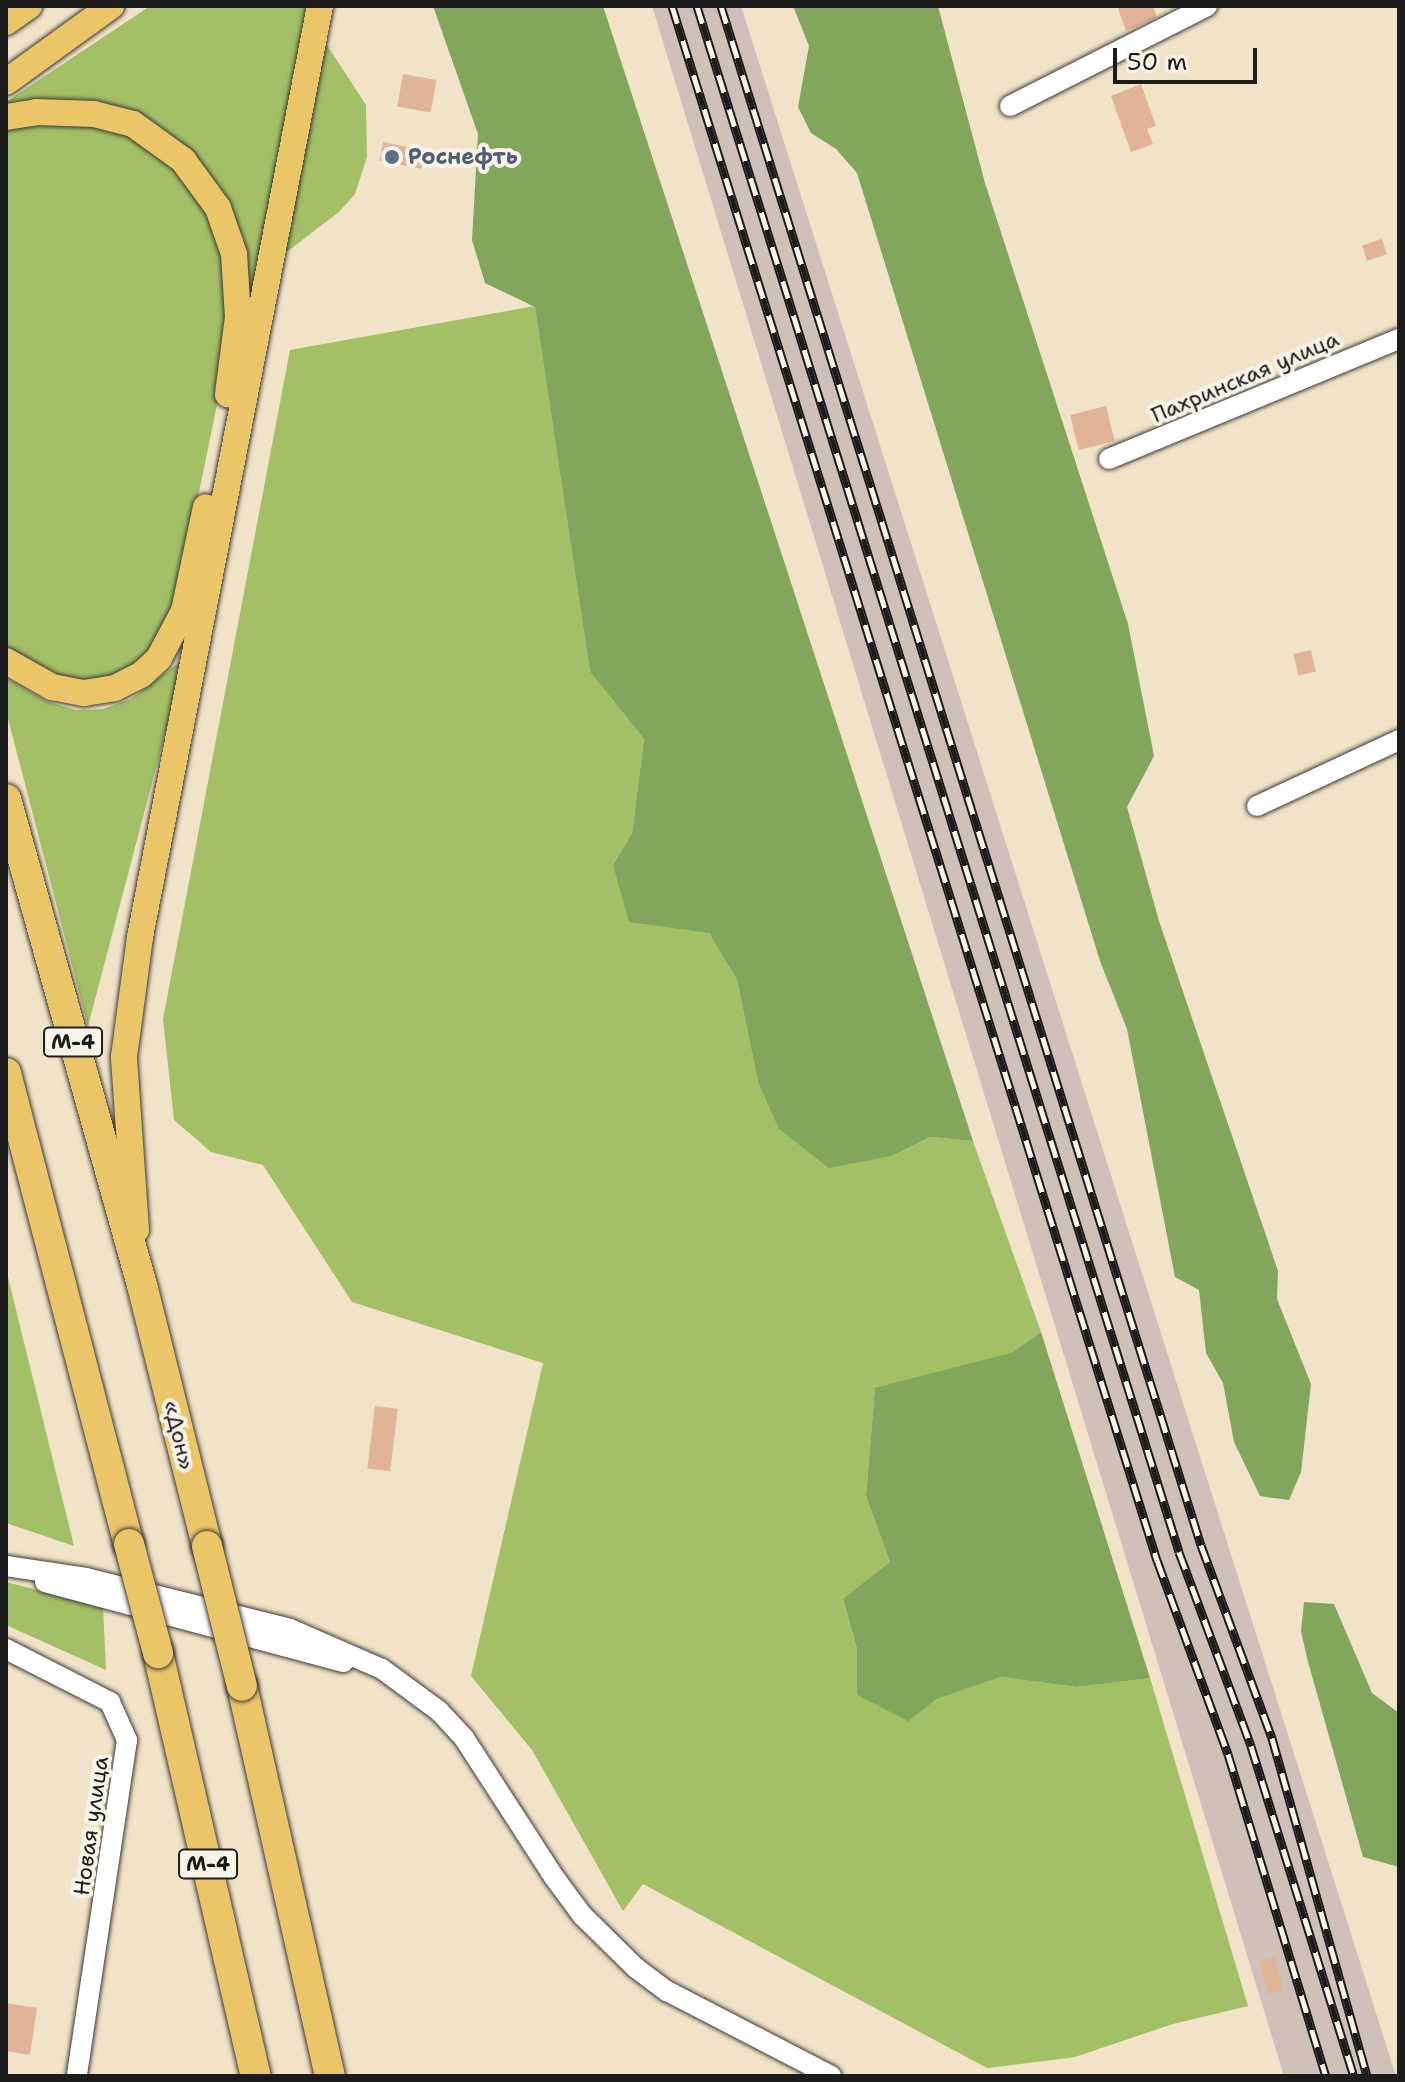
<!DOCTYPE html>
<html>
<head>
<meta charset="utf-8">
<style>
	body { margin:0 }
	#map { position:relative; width:1405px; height:2082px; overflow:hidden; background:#f0e3c7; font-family:"Shantell Sans",sans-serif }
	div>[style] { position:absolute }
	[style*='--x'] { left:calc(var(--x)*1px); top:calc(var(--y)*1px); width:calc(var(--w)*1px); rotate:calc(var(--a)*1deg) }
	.industrial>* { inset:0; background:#cfc1ba }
	.green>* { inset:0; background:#a3c067 }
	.forest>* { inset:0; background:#82a65c }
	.building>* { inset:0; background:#e1b497; transform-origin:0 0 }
	.roads { filter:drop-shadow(0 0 2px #3c3a36) drop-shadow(0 0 2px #3c3a36) }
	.minor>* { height:20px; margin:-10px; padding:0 10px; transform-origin:10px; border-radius:10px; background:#fff }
	.major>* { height:26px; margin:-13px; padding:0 13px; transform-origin:13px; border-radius:13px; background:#ebc669 }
	.highway>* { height:30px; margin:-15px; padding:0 15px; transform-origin:15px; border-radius:15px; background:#ebc669 }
	.rail>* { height:9px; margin-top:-4.5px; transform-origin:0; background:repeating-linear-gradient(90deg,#f7f3e8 0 18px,#1c1c1c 0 36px); box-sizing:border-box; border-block:2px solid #1c1c1c }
	.bridges { filter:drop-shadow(0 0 2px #3c3a36) drop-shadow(0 0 2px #3c3a36) }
	.highway-bridge>* { height:30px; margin:-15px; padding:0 15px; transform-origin:15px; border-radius:15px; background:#ebc669 }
	.dots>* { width:22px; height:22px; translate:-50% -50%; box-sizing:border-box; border:4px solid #f7f3e8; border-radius:50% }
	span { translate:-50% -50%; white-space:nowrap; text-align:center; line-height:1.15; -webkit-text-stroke:8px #f7f3e8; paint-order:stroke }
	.shield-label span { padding:2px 6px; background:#f7f3e8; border:2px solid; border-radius:6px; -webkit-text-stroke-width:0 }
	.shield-label { font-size:20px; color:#1c1c1c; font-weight:700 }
	.service-label { font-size:22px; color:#4e5e75; font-weight:700 }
	.left { translate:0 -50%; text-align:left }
	.street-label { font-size:22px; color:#1c1c1c }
	.frame { position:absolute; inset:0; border:8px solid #1c1c1c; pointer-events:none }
	.scale { position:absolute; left:1113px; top:48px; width:144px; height:36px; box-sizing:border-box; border:4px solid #1c1c1c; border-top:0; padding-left:10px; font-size:24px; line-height:28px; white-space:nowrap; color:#1c1c1c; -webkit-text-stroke:6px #f7f3e8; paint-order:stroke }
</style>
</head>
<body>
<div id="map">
	<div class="industrial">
		<div style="clip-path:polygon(652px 6px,741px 6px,1396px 2076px,1284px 2076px)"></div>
	</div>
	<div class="green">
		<div style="clip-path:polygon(150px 6px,311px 6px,251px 297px,243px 237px,219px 187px,190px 149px,154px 122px,101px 103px,56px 99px,6px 108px,6px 102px)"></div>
		<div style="clip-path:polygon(325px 42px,366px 105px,367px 157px,355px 194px,339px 212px,284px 254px)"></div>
		<div style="clip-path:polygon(63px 120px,116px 129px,164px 154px,199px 195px,221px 243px,229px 296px,219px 395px,176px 604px,155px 649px,124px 675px,78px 686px,6px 646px,6px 127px)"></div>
		<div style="clip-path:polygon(535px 306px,590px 672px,644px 739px,632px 833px,613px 865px,709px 933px,737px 980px,758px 1082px,892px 1156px,930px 1137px,973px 1141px,1041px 1332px,1013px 1352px,875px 1389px,866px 1496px,890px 1562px,843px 1600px,857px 1649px,857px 1695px,908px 1720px,937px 1699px,1001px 1677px,1077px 1687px,1150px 1678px,1248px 2006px,1173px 2024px,1075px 2057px,987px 2068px,643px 1884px,623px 1911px,532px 1750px,471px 1676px,543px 1363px,352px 1302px,263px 1165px,211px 1152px,174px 1120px,163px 1019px,290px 350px)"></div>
		<div style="clip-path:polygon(185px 658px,88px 1026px,6px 711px,6px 678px,46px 701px,76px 710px,103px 709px,131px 699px)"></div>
		<div style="clip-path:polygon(6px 1269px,74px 1546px,6px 1523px)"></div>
		<div style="clip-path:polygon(6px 1582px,103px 1607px,106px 1670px,6px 1625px)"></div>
	</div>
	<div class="forest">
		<div style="clip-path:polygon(433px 6px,603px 6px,973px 1141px,930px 1137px,892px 1156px,829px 1168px,779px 1129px,758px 1082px,737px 980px,709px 933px,629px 922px,613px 865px,632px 833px,644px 739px,590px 672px,535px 307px,485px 283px,472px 240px,478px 134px)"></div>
		<div style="clip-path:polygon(793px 6px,938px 6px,985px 183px,1128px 624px,1154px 756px,1127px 807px,1159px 921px,1278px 1271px,1277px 1299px,1311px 1384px,1301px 1472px,1289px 1500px,1260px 1496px,1234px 1442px,1223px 1383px,1206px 1353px,1199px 1290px,1175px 1277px,1127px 1029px,1100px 961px,857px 173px,836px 149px,811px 133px,798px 107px,809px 46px)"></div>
		<div style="clip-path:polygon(1041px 1332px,1150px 1678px,1077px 1687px,1001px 1677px,937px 1699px,908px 1721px,857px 1695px,857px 1649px,843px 1599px,890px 1562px,866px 1496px,875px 1388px,1013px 1352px)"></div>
		<div style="clip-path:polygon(1304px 1602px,1334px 1604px,1372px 1693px,1399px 1713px,1399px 1867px,1363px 1857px,1307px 1658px,1301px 1631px)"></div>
	</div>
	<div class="building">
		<div style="clip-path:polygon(1117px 6px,1153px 6px,1157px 17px,1126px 31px)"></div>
		<div style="left:403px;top:74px;width:34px;height:33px;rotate:10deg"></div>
		<div style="clip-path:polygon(1141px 84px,1156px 126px,1147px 129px,1153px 144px,1131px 152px,1111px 96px)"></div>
		<div style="left:383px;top:142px;width:43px;height:19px;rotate:11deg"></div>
		<div style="left:1382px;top:239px;width:16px;height:21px;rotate:72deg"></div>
		<div style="left:1106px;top:406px;width:36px;height:37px;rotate:76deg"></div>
		<div style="left:1311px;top:650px;width:22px;height:18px;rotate:77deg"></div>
		<div style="left:375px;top:1406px;width:23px;height:63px;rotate:7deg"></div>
		<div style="left:1274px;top:1957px;width:34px;height:16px;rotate:73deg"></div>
		<div style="clip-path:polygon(6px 2003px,37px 2008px,30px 2055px,6px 2051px)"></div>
	</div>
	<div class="roads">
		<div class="minor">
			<div style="--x:1010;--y:106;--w:221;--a:-26.9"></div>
			<div style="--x:1109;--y:459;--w:314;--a:-22.5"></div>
			<div style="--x:1257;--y:806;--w:157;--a:-24.9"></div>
			<div style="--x:6;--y:1566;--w:81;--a:8.5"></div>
			<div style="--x:86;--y:1578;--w:210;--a:14"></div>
			<div style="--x:290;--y:1629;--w:100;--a:23.5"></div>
			<div style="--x:382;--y:1669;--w:71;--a:36.4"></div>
			<div style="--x:439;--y:1711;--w:37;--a:47"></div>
			<div style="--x:464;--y:1738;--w:166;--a:57.1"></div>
			<div style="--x:554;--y:1877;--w:47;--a:53.6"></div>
			<div style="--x:582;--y:1915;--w:76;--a:44.5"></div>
			<div style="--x:636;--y:1968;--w:39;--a:37"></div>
			<div style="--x:667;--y:1991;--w:185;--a:27.4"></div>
			<div style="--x:45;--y:1582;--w:309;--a:15"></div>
			<div style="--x:6;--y:1649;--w:117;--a:27"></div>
			<div style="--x:110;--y:1702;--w:42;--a:65.9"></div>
			<div style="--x:127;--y:1740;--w:340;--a:98.5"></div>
		</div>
		<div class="major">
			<div style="--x:6;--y:22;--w:28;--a:-35"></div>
			<div style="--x:6;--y:82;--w:130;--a:-35.9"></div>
			<div style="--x:6;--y:117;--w:30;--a:-9"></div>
			<div style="--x:36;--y:112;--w:58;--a:2"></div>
			<div style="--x:94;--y:114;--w:40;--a:14.4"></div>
			<div style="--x:133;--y:124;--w:62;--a:35.8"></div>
			<div style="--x:183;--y:160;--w:59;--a:53.9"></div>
			<div style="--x:218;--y:208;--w:49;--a:70.8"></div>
			<div style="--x:234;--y:254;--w:63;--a:86.4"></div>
			<div style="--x:238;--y:317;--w:78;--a:97.4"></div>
			<div style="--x:6;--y:661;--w:53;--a:29.5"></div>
			<div style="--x:52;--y:687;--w:33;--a:11"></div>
			<div style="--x:84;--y:693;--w:31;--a:-9"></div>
			<div style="--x:115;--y:688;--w:29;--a:-27"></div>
			<div style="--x:141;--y:675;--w:25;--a:-43"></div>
			<div style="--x:159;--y:658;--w:53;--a:-62"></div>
			<div style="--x:184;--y:611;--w:106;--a:-78.1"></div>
			<div style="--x:136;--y:1230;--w:173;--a:-94"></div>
			<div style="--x:124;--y:1057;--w:121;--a:-82.4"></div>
			<div style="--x:140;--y:937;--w:948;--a:-79.06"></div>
		</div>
		<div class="highway">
			<div style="--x:6;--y:799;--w:505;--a:74.37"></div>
			<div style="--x:142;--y:1285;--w:269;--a:76"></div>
			<div style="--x:6;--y:1073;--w:487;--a:75.4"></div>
			<div style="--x:158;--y:1653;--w:434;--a:77"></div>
			<div style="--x:242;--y:1686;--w:400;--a:77.3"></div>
		</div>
	</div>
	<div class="rail">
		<div style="--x:672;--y:6;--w:1628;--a:72.67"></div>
		<div style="--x:1157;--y:1560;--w:207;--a:69.9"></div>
		<div style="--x:1228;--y:1754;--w:337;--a:73.1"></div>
		<div style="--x:697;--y:6;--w:1619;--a:72.68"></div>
		<div style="--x:1179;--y:1552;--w:207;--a:69.6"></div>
		<div style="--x:1251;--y:1746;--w:346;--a:72.7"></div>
		<div style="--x:721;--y:6;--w:1612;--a:72.68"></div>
		<div style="--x:1201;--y:1545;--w:206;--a:69.8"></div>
		<div style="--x:1272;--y:1738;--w:351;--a:74.3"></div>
	</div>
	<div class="bridges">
		<div class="highway-bridge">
			<div style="--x:129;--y:1544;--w:113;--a:75.1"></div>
			<div style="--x:207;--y:1546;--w:144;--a:76"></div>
		</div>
	</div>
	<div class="dots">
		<div style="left:392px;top:157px;background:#5c6f8a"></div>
	</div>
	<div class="shield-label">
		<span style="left:73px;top:1042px">М-4</span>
		<span style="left:208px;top:1864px">М-4</span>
	</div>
	<div class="service-label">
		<span class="left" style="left:408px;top:157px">Роснефть</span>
	</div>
	<div class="street-label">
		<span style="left:1245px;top:377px;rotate:-23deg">Пахринская улица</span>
		<span style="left:179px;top:1435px;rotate:76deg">«Дон»</span>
		<span style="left:91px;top:1826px;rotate:-82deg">Новая улица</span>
	</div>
	<div class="frame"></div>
	<div class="scale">50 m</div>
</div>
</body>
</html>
